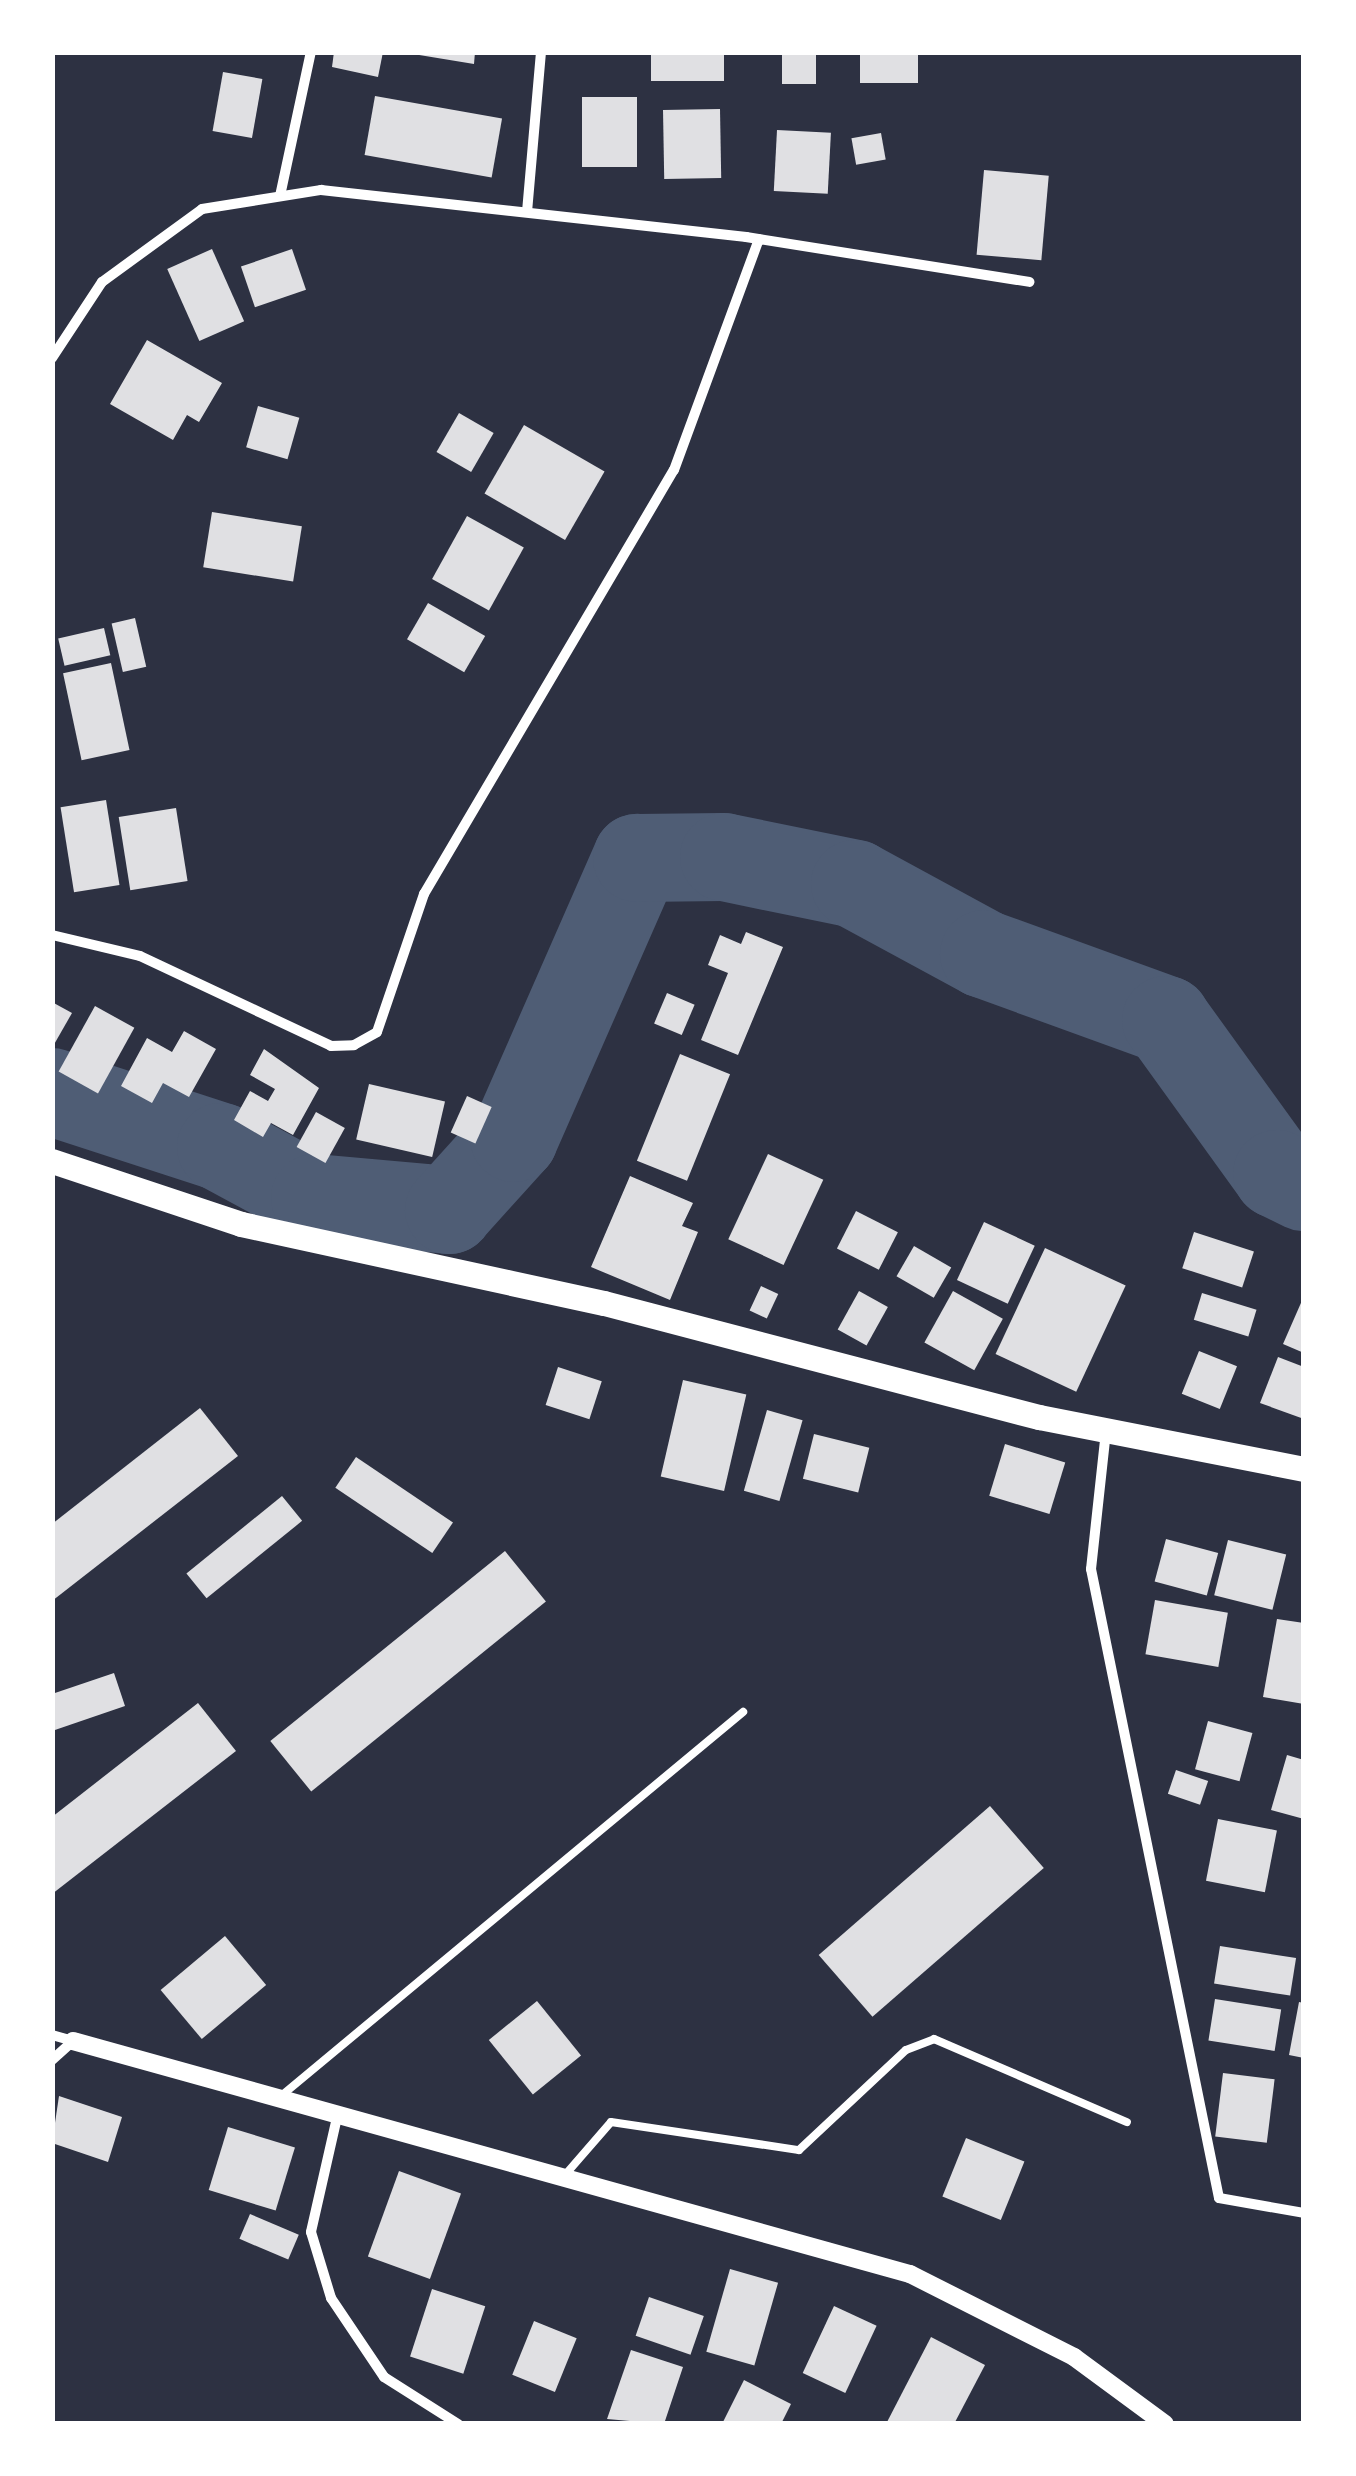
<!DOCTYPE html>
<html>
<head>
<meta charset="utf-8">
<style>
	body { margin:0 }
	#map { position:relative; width:1356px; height:2476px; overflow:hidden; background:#2d3142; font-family:"PT Sans Narrow",sans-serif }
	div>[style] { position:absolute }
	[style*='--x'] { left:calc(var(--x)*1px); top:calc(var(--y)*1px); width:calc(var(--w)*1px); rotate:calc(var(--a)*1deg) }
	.river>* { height:88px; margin:-44px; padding:0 44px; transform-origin:44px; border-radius:44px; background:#4f5d75 }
	.building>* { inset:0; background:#e0e0e3; transform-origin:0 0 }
	.service>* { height:8px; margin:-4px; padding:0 4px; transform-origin:4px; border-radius:4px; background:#fff }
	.minor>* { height:10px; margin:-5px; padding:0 5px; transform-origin:5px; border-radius:5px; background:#fff }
	.tertiary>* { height:18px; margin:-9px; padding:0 9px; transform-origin:9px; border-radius:9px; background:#fff }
	.primary>* { height:25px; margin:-12.5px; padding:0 12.5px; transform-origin:12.5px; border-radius:12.5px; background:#fff }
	span { translate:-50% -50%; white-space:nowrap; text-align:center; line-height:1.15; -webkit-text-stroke:8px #fff; paint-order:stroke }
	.frame { position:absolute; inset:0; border:55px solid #fff; pointer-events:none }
</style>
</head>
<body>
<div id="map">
	<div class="river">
		<div style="--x:52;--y:1092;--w:178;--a:18"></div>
		<div style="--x:221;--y:1147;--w:107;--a:28.5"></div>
		<div style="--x:315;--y:1198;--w:135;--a:5.1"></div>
		<div style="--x:449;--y:1210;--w:97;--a:-47.9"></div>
		<div style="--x:514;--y:1138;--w:306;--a:-66.3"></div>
		<div style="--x:637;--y:858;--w:87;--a:-0.7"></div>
		<div style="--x:724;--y:857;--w:134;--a:11.6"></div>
		<div style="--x:855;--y:884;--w:147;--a:28.5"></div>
		<div style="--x:984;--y:954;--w:194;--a:19.9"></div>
		<div style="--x:1166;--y:1020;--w:190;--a:54.2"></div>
		<div style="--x:1277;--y:1174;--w:30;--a:26"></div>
	</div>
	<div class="building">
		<div style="clip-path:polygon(334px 52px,383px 52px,378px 77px,332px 67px)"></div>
		<div style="clip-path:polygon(401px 52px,475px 52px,474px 64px)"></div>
		<div style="left:651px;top:52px;width:73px;height:29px"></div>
		<div style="left:782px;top:52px;width:34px;height:32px"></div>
		<div style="left:860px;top:52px;width:58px;height:31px"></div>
		<div style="left:223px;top:72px;width:40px;height:60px;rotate:10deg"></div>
		<div style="left:375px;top:96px;width:129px;height:60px;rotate:10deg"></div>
		<div style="left:582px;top:97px;width:55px;height:70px"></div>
		<div style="left:720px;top:109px;width:69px;height:57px;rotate:89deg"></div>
		<div style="left:777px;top:130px;width:54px;height:61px;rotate:3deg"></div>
		<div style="left:881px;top:133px;width:27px;height:30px;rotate:80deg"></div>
		<div style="left:984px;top:170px;width:65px;height:85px;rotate:5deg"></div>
		<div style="left:212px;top:249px;width:79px;height:49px;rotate:66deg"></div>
		<div style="left:292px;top:249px;width:43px;height:54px;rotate:71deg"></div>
		<div style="clip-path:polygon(147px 340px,222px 383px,199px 422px,187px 415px,173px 440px,110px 404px)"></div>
		<div style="left:258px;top:406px;width:43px;height:43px;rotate:16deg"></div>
		<div style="left:459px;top:413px;width:40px;height:45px;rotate:30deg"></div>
		<div style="left:524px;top:425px;width:93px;height:79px;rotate:30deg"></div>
		<div style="left:212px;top:512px;width:91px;height:56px;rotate:9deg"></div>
		<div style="left:467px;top:516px;width:65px;height:72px;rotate:29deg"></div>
		<div style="left:428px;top:603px;width:66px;height:42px;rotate:30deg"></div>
		<div style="left:135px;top:618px;width:50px;height:24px;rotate:77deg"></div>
		<div style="left:104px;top:628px;width:28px;height:47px;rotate:77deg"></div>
		<div style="left:111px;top:663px;width:89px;height:49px;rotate:78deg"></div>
		<div style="left:106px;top:800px;width:86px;height:46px;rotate:81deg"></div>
		<div style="left:176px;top:808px;width:74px;height:58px;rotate:81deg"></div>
		<div style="clip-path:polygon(746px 932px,783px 947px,738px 1055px,701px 1040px,728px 973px,708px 965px,720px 935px,741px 944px)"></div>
		<div style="left:667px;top:993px;width:30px;height:33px;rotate:23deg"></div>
		<div style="clip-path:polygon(52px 1002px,72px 1013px,52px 1048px)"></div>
		<div style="left:95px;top:1006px;width:45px;height:75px;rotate:29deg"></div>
		<div style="clip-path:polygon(184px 1031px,216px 1049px,189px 1097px,163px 1083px,152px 1103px,121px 1086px,147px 1038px,172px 1052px)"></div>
		<div style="clip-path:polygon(264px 1049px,319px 1088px,293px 1135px,271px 1123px,263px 1137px,234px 1120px,250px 1091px,268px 1101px,275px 1089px,250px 1075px)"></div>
		<div style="left:680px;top:1054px;width:54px;height:115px;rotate:22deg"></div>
		<div style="left:369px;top:1084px;width:78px;height:57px;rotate:13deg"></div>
		<div style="left:467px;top:1096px;width:27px;height:40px;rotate:24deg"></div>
		<div style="left:316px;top:1112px;width:33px;height:40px;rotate:29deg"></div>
		<div style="left:768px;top:1154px;width:61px;height:94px;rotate:25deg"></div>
		<div style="clip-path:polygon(630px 1176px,693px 1203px,682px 1226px,698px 1232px,670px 1300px,591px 1267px)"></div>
		<div style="left:856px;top:1211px;width:47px;height:42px;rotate:27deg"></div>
		<div style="left:984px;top:1222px;width:56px;height:64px;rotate:25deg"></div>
		<div style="left:1194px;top:1232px;width:63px;height:38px;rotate:18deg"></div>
		<div style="left:914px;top:1246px;width:43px;height:35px;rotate:30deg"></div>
		<div style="left:1045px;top:1248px;width:89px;height:117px;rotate:25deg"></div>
		<div style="left:761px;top:1286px;width:19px;height:27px;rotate:25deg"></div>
		<div style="left:859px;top:1291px;width:33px;height:44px;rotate:29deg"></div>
		<div style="left:953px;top:1291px;width:57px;height:59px;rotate:29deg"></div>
		<div style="left:1202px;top:1293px;width:57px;height:28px;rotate:17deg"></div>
		<div style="clip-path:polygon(1304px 1296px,1304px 1353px,1283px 1344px)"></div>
		<div style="left:1199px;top:1351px;width:41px;height:46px;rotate:22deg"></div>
		<div style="clip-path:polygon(1278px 1357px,1304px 1367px,1304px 1419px,1260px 1403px)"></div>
		<div style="left:558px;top:1367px;width:46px;height:40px;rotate:18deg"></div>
		<div style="left:683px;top:1380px;width:65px;height:99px;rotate:13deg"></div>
		<div style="clip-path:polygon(200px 1408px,238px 1456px,52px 1601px,52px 1524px)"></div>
		<div style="left:767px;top:1410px;width:37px;height:84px;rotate:16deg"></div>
		<div style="left:814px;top:1434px;width:57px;height:46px;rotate:14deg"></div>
		<div style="left:1005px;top:1444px;width:63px;height:54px;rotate:17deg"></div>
		<div style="left:356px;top:1457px;width:117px;height:37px;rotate:34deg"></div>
		<div style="left:282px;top:1496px;width:32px;height:123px;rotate:51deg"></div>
		<div style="left:1166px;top:1539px;width:54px;height:44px;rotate:15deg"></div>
		<div style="left:1228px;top:1540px;width:60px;height:57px;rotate:14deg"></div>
		<div style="left:505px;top:1551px;width:65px;height:302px;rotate:51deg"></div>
		<div style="left:1155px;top:1600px;width:74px;height:55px;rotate:10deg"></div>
		<div style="clip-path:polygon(1277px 1619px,1304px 1623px,1304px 1704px,1263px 1697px)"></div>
		<div style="clip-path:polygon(114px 1673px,125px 1706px,52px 1731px,52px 1694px)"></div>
		<div style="clip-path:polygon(198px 1703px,236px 1751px,52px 1894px,52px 1817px)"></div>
		<div style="left:1208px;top:1721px;width:46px;height:50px;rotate:15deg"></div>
		<div style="clip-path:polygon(1287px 1755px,1304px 1760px,1304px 1819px,1271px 1810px)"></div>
		<div style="left:1176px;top:1770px;width:34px;height:25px;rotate:19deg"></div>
		<div style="left:990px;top:1806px;width:82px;height:227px;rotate:49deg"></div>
		<div style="left:1218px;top:1819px;width:60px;height:63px;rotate:11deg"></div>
		<div style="left:225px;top:1936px;width:64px;height:84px;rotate:50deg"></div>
		<div style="left:1220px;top:1946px;width:77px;height:38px;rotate:9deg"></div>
		<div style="left:1215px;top:1999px;width:67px;height:42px;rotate:9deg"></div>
		<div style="left:537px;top:2001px;width:70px;height:62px;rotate:51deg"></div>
		<div style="clip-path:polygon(1299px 2002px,1304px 2003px,1304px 2058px,1289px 2055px)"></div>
		<div style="left:1223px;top:2073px;width:52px;height:64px;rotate:7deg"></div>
		<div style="clip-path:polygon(59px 2096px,122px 2117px,108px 2162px,52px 2143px)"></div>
		<div style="left:228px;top:2127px;width:70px;height:66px;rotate:17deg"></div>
		<div style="left:966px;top:2138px;width:63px;height:63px;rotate:22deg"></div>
		<div style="left:399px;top:2171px;width:66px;height:91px;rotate:20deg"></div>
		<div style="left:250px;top:2214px;width:53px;height:27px;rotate:23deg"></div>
		<div style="left:730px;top:2269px;width:50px;height:86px;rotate:16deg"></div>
		<div style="left:432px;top:2289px;width:56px;height:71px;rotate:18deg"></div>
		<div style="left:649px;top:2297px;width:58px;height:41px;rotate:19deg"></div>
		<div style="left:834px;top:2306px;width:47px;height:74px;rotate:25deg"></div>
		<div style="left:534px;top:2321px;width:46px;height:58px;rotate:22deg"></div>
		<div style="clip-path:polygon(931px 2337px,985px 2365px,954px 2424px,886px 2424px)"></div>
		<div style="clip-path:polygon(631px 2350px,683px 2367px,664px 2424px,607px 2419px)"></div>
		<div style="clip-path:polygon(744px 2380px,791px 2404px,781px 2424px,722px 2424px)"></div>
	</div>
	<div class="service">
		<div style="--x:281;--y:2096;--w:601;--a:-39.73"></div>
		<div style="--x:565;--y:2175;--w:70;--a:-49"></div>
		<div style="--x:611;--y:2122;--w:190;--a:8.5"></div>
		<div style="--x:799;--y:2150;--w:146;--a:-43.1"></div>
		<div style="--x:906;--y:2050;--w:30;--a:-21"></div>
		<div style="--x:934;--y:2039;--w:210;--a:23.3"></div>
	</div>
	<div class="minor">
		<div style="--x:280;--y:196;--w:147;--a:-77.9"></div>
		<div style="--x:527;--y:212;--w:161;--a:-85"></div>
		<div style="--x:52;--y:358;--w:91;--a:-56.7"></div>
		<div style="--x:102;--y:282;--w:124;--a:-36.1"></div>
		<div style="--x:202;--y:209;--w:121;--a:-9.1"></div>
		<div style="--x:321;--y:190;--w:428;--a:6.3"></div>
		<div style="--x:746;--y:237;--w:287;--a:9"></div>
		<div style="--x:52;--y:935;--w:90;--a:13.4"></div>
		<div style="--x:140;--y:956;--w:211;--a:25.2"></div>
		<div style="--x:331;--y:1046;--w:23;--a:-2"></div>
		<div style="--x:354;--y:1045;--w:26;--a:-29"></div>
		<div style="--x:377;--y:1032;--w:146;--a:-71.2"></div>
		<div style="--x:424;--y:894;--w:492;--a:-59.5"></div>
		<div style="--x:674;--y:470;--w:246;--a:-69.8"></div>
		<div style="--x:1106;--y:1431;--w:139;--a:96.2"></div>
		<div style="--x:1091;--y:1569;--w:642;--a:78.5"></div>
		<div style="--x:1219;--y:2198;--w:86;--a:10"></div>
		<div style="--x:52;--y:2035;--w:22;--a:16"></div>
		<div style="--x:52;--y:2060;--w:28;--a:-42"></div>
		<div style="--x:338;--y:2113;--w:122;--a:102.8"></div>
		<div style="--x:311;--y:2232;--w:69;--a:73.1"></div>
		<div style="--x:331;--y:2298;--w:95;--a:56.1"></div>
		<div style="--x:384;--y:2377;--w:88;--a:32.4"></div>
	</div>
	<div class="tertiary">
		<div style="--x:73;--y:2041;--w:869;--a:15.56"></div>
		<div style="--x:910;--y:2274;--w:184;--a:26.8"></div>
		<div style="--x:1074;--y:2357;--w:113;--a:36.4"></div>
	</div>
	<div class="primary">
		<div style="--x:52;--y:1161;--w:199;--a:18.4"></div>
		<div style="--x:241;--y:1224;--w:371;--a:12.3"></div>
		<div style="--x:604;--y:1303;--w:450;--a:14.7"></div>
		<div style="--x:1039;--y:1417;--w:270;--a:11.1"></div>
	</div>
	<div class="frame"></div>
</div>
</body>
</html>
